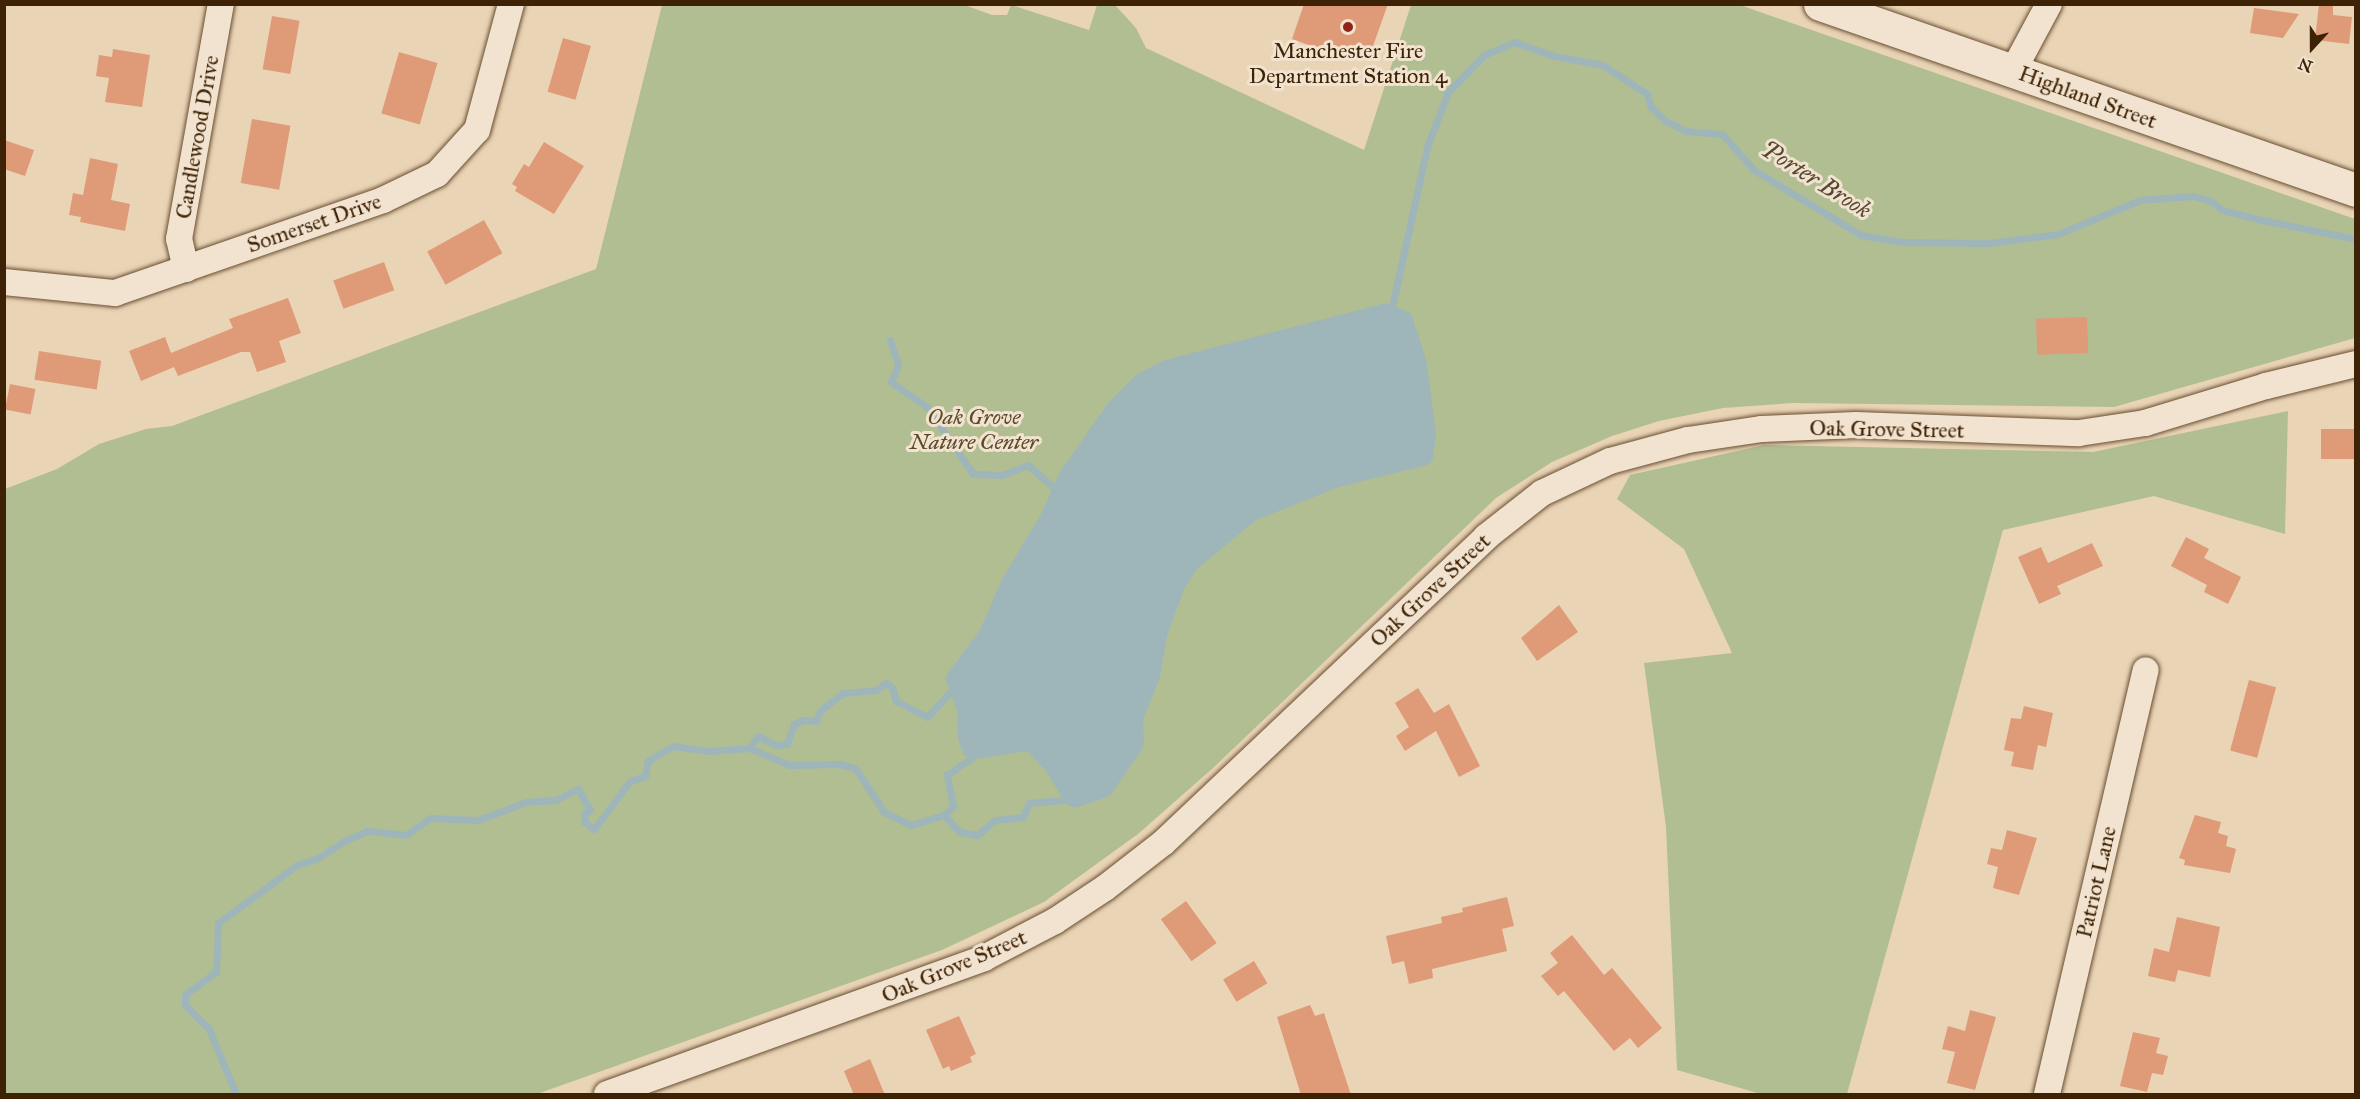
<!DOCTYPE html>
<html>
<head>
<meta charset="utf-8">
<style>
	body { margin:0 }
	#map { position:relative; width:2360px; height:1099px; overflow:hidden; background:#ead4b6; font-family:"IM FELL Great Primer",serif }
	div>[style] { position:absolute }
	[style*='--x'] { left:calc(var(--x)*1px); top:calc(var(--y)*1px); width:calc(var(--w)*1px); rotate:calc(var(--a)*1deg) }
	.green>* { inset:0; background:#b1be92 }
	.water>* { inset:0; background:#9eb5ba }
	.stream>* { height:7px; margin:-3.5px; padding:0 3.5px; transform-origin:3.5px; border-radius:3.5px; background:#9eb5ba }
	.building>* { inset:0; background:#df9a77; transform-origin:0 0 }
	.roads { filter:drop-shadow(0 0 2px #694e31) drop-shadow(0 0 2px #694e31) }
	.street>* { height:26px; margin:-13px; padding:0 13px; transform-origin:13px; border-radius:13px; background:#f1e3d0 }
	.secondary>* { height:33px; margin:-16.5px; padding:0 16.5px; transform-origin:16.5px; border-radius:16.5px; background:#f1e3d0 }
	.dots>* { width:16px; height:16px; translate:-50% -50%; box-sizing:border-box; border:3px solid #f1e3d0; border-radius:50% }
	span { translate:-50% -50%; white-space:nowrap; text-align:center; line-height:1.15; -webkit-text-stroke:6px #f1e3d0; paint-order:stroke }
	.poi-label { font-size:22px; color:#3e2205 }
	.street-label { font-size:22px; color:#3e2205 }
	.park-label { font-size:22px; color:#5b4928; font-style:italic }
	.water-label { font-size:24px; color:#564732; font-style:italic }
	.frame { position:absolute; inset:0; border:6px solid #3e2205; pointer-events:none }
	.north { position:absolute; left:2282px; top:18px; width:60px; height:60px; -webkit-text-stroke:4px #f1e3d0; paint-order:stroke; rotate:201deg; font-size:16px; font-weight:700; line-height:24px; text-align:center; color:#3e2205 }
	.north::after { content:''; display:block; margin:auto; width:21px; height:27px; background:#3e2205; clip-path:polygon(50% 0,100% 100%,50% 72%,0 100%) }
</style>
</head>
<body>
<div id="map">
	<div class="green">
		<div style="clip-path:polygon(962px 4px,992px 15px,1007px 15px,1011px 5px,1089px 30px,1097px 5px,1115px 5px,1136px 28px,1146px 48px,1364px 150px,1411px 5px,1740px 5px,2355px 219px,2355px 338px,2114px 407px,1793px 403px,1723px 408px,1659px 421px,1612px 436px,1552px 462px,1496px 498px,1212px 769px,1138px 834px,1044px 902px,942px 950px,537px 1094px,5px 1094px,5px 489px,57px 469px,99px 444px,146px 429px,172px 426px,596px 269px,662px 5px)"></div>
		<div style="clip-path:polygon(2288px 411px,2285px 534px,2154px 496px,2003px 530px,1847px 1094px,1761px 1094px,1677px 1070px,1666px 827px,1644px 663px,1732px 653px,1684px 549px,1617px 499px,1630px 475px,1764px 445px,2093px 452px)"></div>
	</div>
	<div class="water">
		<div style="clip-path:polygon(1386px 303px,1411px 313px,1426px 359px,1436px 433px,1433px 459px,1427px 465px,1339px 487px,1256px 520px,1197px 569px,1184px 589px,1167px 636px,1160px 677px,1143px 720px,1144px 746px,1110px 796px,1075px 808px,1066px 804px,1046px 771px,1027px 751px,982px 758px,964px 756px,958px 739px,957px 711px,945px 677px,980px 630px,1002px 579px,1040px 516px,1060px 472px,1108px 403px,1136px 375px,1165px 360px)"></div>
	</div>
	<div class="stream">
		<div style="--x:1391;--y:311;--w:168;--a:-77.6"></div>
		<div style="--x:1427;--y:147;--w:59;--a:-69.1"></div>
		<div style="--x:1448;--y:92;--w:52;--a:-45.8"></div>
		<div style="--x:1484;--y:55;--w:33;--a:-23"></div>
		<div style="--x:1514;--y:42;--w:42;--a:19.3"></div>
		<div style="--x:1554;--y:56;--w:50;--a:10.4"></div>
		<div style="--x:1603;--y:65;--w:53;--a:33.4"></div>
		<div style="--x:1647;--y:94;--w:14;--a:73"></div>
		<div style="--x:1651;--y:107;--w:21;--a:43"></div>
		<div style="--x:1666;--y:121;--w:22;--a:27"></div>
		<div style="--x:1686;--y:131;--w:36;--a:5"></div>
		<div style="--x:1722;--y:134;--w:48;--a:48.4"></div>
		<div style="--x:1754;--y:170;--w:125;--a:31.3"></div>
		<div style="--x:1861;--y:235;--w:41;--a:9.9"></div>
		<div style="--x:1901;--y:242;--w:87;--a:0.7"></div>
		<div style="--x:1988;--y:243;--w:71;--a:-7.3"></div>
		<div style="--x:2058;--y:234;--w:89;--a:-22.5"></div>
		<div style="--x:2140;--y:200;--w:53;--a:-4.3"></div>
		<div style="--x:2193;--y:196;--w:19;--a:16"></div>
		<div style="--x:2211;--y:201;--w:14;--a:39"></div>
		<div style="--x:2222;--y:210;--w:36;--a:14"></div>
		<div style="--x:2257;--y:219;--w:101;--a:11.4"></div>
		<div style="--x:890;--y:340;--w:26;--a:72"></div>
		<div style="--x:898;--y:365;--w:18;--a:112"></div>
		<div style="--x:891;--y:382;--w:44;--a:34.8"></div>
		<div style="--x:927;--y:407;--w:81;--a:55.5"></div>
		<div style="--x:973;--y:474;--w:29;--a:2"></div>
		<div style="--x:1002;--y:475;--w:28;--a:-21"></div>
		<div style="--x:1028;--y:465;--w:43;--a:41.2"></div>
		<div style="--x:749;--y:748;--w:15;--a:-53"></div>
		<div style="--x:758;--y:736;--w:20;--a:27"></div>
		<div style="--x:776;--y:745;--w:11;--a:-5"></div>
		<div style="--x:787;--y:744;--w:21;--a:-71"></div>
		<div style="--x:794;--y:724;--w:10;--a:-24"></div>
		<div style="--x:803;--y:720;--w:13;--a:4"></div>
		<div style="--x:816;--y:721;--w:11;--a:-68"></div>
		<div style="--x:820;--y:711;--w:29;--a:-38"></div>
		<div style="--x:843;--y:693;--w:33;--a:-5"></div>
		<div style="--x:876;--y:690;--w:12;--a:-35"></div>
		<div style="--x:886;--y:683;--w:7;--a:34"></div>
		<div style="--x:892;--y:687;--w:15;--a:74"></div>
		<div style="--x:896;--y:701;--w:35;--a:27"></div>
		<div style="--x:927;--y:717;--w:41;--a:-47"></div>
		<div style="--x:944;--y:815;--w:23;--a:47"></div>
		<div style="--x:960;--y:832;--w:17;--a:10"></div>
		<div style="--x:977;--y:835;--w:23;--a:-40"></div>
		<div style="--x:995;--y:820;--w:28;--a:-6"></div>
		<div style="--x:1023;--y:817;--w:15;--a:-67"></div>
		<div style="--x:1029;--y:803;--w:35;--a:-5"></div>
		<div style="--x:236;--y:1094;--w:70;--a:-112.6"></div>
		<div style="--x:209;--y:1029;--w:34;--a:-135"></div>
		<div style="--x:185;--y:1005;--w:10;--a:-90"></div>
		<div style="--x:185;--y:995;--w:39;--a:-37"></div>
		<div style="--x:216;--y:972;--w:49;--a:-87.7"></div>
		<div style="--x:218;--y:923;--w:98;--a:-36.3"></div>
		<div style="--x:297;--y:865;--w:22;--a:-18"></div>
		<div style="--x:318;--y:858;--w:31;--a:-33"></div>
		<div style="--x:344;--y:841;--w:26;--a:-23"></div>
		<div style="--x:368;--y:831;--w:38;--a:6"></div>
		<div style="--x:406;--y:835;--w:29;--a:-35"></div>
		<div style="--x:430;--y:818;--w:48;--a:2.4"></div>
		<div style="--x:478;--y:820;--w:51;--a:-20.6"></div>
		<div style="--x:526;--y:802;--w:30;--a:-4"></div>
		<div style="--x:556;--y:800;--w:25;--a:-27"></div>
		<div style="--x:578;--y:789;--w:24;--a:60"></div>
		<div style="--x:590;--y:810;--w:6;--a:149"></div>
		<div style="--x:585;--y:813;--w:9;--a:96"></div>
		<div style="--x:584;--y:822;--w:12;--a:35"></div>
		<div style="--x:594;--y:829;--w:60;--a:-53.1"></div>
		<div style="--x:630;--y:781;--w:16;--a:-18"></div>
		<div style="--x:645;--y:776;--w:15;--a:-79"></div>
		<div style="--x:648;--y:761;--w:29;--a:-31"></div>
		<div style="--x:673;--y:746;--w:35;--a:8"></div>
		<div style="--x:708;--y:751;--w:41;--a:-4.2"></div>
		<div style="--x:749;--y:748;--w:43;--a:23"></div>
		<div style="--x:789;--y:765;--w:50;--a:-1.1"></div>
		<div style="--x:839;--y:764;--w:16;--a:14"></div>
		<div style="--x:855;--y:768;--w:53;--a:56.6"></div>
		<div style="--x:884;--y:812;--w:30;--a:26"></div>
		<div style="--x:911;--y:825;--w:34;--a:-17"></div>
		<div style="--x:944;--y:815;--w:13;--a:-45"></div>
		<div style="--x:953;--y:806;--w:32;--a:-101"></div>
		<div style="--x:947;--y:775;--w:32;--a:-35"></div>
	</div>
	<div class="building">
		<div style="clip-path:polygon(1304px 4px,1388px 4px,1368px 60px,1333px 48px,1331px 53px,1292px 39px)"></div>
		<div style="clip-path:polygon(2319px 4px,2333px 4px,2333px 15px,2352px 17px,2349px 44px,2315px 40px)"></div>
		<div style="clip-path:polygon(2254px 8px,2299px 14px,2283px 38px,2250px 33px)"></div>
		<div style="left:272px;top:16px;width:28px;height:54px;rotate:10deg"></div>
		<div style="left:563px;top:38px;width:29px;height:56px;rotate:16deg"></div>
		<div style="clip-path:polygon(113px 49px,150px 55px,142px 107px,105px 102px,109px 78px,96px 76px,99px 55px,112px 57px)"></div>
		<div style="left:399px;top:52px;width:40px;height:64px;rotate:16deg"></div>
		<div style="left:252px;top:119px;width:39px;height:65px;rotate:10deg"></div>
		<div style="clip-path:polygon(4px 140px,34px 150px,25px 176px,4px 169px)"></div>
		<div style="clip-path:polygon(544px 142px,584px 166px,554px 214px,515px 191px,517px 187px,512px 184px,524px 164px,529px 167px)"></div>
		<div style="clip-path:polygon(90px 158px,118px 164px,111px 200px,130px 204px,125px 231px,80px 222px,81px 217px,69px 215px,73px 193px,83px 195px)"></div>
		<div style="left:484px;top:220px;width:38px;height:65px;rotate:61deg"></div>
		<div style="left:384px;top:262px;width:30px;height:54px;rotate:70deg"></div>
		<div style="clip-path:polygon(288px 298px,301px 333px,279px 341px,286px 362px,257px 372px,250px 352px,241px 352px,178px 376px,174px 367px,141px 381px,129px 351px,165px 337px,171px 353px,233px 328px,229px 319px)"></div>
		<div style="left:2087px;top:317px;width:36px;height:51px;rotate:88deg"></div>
		<div style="left:39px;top:351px;width:63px;height:29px;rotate:9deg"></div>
		<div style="left:10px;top:384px;width:26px;height:26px;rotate:11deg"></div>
		<div style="left:2355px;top:429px;width:30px;height:34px;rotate:90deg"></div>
		<div style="clip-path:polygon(2186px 537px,2209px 549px,2204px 558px,2241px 577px,2228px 604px,2204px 592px,2207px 585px,2171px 566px)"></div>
		<div style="clip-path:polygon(2092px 543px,2103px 566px,2057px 586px,2061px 594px,2039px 604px,2018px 557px,2041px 547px,2048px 563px)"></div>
		<div style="clip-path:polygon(1559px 605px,1578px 632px,1537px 661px,1521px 638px)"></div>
		<div style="left:2249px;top:680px;width:28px;height:73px;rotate:15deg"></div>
		<div style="clip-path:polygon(1418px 688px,1434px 713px,1449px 704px,1480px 766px,1459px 777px,1436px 731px,1405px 751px,1396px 736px,1409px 727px,1395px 703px)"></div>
		<div style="clip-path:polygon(2024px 706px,2053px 713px,2046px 747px,2038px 745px,2033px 770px,2011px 766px,2014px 752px,2004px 750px,2011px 718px,2021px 719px)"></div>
		<div style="clip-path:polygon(2195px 815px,2221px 822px,2218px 833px,2228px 836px,2226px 846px,2236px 849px,2230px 873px,2184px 865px,2185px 860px,2179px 858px)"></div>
		<div style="clip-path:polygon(2007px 830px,2037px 838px,2019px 895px,1993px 888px,1998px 867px,1987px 864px,1991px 848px,2002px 850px)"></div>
		<div style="clip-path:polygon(1507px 897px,1514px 926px,1502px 929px,1507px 951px,1432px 969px,1433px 978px,1409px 984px,1404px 961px,1392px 964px,1386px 936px,1442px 923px,1441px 917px,1463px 912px,1462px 908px)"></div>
		<div style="left:1186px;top:901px;width:52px;height:31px;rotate:54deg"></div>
		<div style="clip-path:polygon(2177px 917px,2220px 927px,2210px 977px,2178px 970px,2175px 982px,2148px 976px,2154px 948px,2169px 952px)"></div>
		<div style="clip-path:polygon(1572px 935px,1604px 975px,1612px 968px,1662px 1028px,1638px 1048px,1630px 1038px,1614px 1051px,1564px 991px,1558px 996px,1541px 976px,1558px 963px,1550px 953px)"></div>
		<div style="left:1254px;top:961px;width:26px;height:36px;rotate:59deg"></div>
		<div style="clip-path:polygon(1310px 1005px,1315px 1016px,1324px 1013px,1351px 1095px,1301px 1095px,1277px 1017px)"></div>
		<div style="clip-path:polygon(1970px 1010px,1996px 1017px,1975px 1090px,1947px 1083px,1955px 1052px,1942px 1049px,1948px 1026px,1965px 1031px)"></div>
		<div style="clip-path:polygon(959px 1016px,976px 1054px,970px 1057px,972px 1062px,951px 1071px,949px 1066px,943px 1069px,926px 1030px)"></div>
		<div style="clip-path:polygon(2133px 1032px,2160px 1038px,2156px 1053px,2168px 1056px,2163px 1075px,2152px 1073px,2147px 1092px,2120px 1086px)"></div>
		<div style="clip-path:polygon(870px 1059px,885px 1095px,854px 1095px,844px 1071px)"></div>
	</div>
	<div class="roads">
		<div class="street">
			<div style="--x:2013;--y:71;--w:76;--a:-61.8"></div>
			<div style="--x:186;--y:269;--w:31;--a:-103"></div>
			<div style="--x:179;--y:239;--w:239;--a:-79.9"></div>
			<div style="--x:4;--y:282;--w:112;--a:5.7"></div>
			<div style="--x:115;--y:293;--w:284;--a:-19.1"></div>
			<div style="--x:383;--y:200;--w:60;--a:-25.7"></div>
			<div style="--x:437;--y:174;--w:59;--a:-47.7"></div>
			<div style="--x:477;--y:130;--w:131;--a:-74.9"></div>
			<div style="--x:607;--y:1094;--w:401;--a:-19.8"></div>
			<div style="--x:984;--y:958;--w:80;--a:-27.5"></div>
			<div style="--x:1055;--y:921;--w:60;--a:-33.4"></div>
			<div style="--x:1105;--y:888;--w:75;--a:-37.9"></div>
			<div style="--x:1164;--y:842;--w:444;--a:-43.4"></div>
			<div style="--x:1486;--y:537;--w:71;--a:-38.2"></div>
			<div style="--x:1542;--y:493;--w:75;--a:-25.2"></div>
			<div style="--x:1610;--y:461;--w:81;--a:-15.1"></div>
			<div style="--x:1688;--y:440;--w:75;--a:-8.5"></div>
			<div style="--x:1762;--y:429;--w:94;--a:-2.4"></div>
			<div style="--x:1856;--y:425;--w:223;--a:2.1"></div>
			<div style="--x:2079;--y:433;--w:67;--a:-8.6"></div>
			<div style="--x:2145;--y:423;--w:127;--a:-17"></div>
			<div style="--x:2266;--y:386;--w:93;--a:-13.7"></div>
			<div style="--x:2047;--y:1094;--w:435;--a:-76.9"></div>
		</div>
		<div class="secondary">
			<div style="--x:1820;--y:4;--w:567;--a:19.14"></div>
		</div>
	</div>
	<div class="dots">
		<div style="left:1348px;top:27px;background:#8f2418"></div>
	</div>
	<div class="poi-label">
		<span style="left:1348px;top:63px">Manchester Fire<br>Department Station 4</span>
	</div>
	<div class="street-label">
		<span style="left:2088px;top:97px;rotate:20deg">Highland Street</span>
		<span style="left:197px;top:137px;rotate:-80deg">Candlewood Drive</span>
		<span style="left:314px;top:223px;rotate:-19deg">Somerset Drive</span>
		<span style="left:1887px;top:429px;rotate:1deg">Oak Grove Street</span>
		<span style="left:1430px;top:590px;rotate:-43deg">Oak Grove Street</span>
		<span style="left:2096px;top:882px;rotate:-77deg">Patriot Lane</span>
		<span style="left:954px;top:966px;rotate:-23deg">Oak Grove Street</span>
	</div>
	<div class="park-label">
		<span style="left:974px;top:429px">Oak Grove<br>Nature Center</span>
	</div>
	<div class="water-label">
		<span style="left:1816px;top:180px;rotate:32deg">Porter Brook</span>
	</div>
	<div class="frame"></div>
	<div class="north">N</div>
</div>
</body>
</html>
